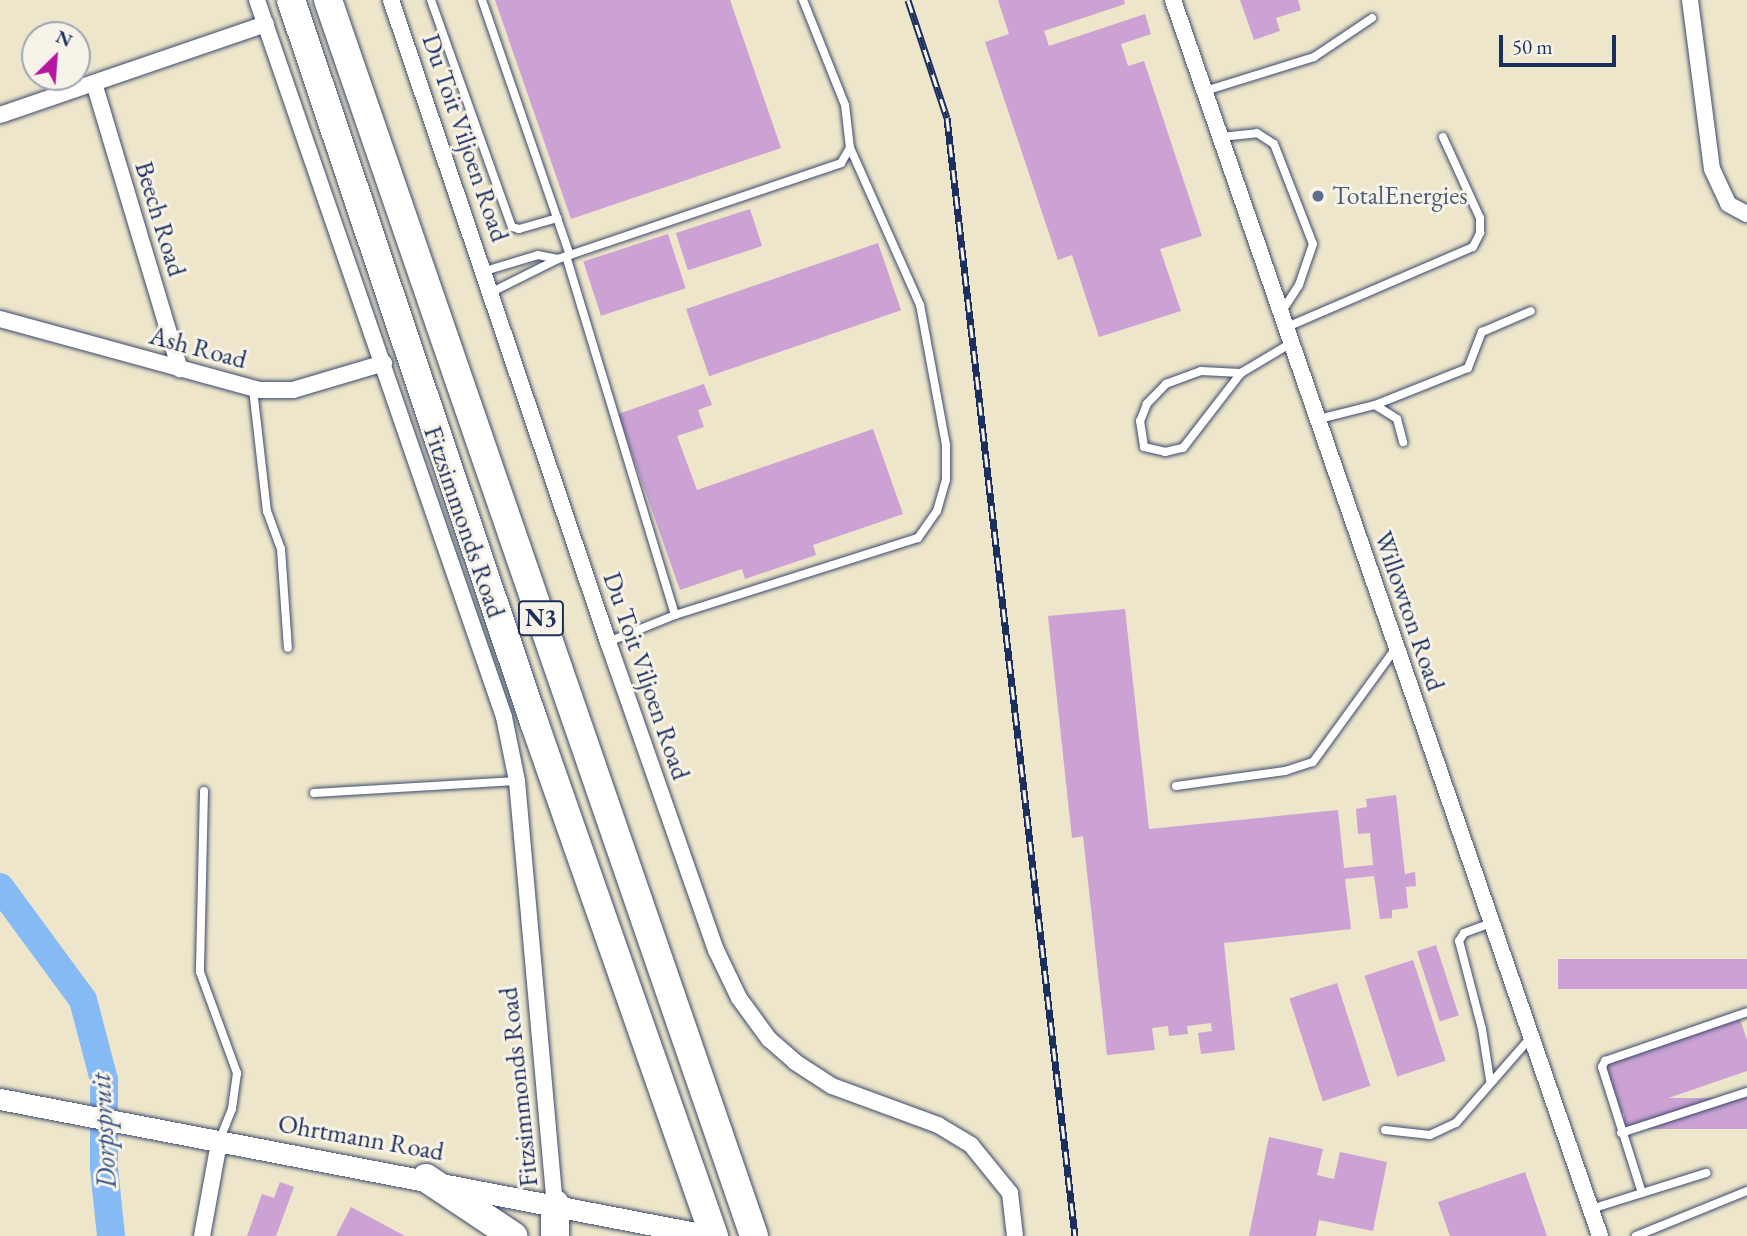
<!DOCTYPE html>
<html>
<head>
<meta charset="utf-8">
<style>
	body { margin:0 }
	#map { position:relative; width:1747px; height:1236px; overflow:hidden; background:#ede6ca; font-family:"EB Garamond",serif }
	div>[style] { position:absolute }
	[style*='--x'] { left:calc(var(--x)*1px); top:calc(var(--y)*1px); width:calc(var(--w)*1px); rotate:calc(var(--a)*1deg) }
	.river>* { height:28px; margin:-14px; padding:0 14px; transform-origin:14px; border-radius:14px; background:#86baf4 }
	.building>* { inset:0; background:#cba2d3; transform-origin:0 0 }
	.roads { filter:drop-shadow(0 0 2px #3a4a6e) drop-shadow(0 0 2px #3a4a6e) }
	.lane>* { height:8px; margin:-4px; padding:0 4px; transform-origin:4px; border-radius:4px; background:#fff }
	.street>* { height:16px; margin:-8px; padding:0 8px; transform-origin:8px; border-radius:8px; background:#fff }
	.secondary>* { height:21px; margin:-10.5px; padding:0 10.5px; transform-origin:10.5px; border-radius:10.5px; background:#fff }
	.highway>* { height:28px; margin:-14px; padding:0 14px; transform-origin:14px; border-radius:14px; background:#fff }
	.rail>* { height:7px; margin-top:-3.5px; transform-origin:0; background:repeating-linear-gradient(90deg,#f7f3e8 0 13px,#1b2f5e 0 26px); box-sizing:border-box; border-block:2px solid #1b2f5e }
	.dots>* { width:19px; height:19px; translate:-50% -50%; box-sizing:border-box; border:4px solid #f7f3e8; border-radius:50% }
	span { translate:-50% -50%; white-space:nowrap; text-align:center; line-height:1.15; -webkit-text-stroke:6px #f7f3e8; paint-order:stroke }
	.shield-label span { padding:2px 5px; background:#f7f3e8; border:2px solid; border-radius:5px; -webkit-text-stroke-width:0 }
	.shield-label { font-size:24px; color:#1b2f5e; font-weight:700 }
	.street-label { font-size:26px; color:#1b2f5e }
	.service-label { font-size:26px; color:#4e5e75 }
	.left { translate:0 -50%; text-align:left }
	.water-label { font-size:28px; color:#365284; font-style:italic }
	.north { position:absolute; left:21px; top:21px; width:70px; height:70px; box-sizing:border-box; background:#f7f3e8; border:2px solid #9fa5b1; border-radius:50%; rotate:25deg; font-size:19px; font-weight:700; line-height:28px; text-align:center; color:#1b2f5e }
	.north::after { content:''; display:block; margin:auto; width:24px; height:32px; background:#b5179e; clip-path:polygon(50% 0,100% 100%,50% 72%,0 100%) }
	.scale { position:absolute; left:1499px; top:35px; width:117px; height:32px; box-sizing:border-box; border:4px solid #1b2f5e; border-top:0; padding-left:9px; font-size:21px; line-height:24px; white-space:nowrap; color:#1b2f5e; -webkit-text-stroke:5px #f7f3e8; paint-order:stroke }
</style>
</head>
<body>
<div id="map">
	<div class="river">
		<div style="--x:0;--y:887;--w:140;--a:53.7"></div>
		<div style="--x:83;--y:1000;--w:83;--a:75.3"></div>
		<div style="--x:104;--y:1080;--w:88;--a:90"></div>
		<div style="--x:104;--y:1168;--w:68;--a:84.1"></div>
	</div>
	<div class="building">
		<div style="clip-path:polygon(495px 0,730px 0,781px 148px,571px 219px)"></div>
		<div style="clip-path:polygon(998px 0,1124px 0,1125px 4px,1044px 31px,1049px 46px,1145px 14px,1151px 34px,1121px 44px,1128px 66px,1144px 61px,1202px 236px,1160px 249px,1181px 311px,1099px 337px,1072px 255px,1058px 260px,985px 42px,1009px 34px)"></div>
		<div style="clip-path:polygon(1240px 0,1298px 0,1301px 10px,1276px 18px,1280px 31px,1254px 40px)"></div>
		<div style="left:750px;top:209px;width:39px;height:78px;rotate:72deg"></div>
		<div style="left:668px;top:234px;width:57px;height:89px;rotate:72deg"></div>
		<div style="left:878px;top:243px;width:71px;height:203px;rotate:71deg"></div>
		<div style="clip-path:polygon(704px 384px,712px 405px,698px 410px,704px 427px,677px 436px,697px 490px,873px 429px,903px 514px,813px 545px,816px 555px,745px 579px,742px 569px,680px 590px,618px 414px)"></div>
		<div style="clip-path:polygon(1125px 609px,1149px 829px,1338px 810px,1344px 868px,1373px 865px,1370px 833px,1358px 834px,1356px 809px,1367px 807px,1366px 799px,1396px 795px,1405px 874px,1415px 872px,1416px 886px,1406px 887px,1408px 908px,1392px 910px,1392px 918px,1380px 919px,1374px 876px,1345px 879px,1351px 929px,1224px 943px,1235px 1050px,1201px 1054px,1198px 1033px,1212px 1031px,1211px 1023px,1187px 1026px,1188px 1034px,1169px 1036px,1168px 1026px,1152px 1028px,1155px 1050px,1107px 1055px,1083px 836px,1072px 838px,1048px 616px)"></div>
		<div style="left:1436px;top:945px;width:74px;height:20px;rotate:72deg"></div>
		<div style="left:1747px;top:959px;width:30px;height:189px;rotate:90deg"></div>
		<div style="left:1413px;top:960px;width:106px;height:51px;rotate:72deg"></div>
		<div style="left:1337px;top:983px;width:108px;height:50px;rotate:72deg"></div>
		<div style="clip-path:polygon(1740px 1019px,1747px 1040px,1747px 1071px,1622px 1114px,1605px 1064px)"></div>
		<div style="left:1747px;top:1098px;width:31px;height:123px;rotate:90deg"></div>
		<div style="clip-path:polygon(1269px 1137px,1323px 1149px,1317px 1175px,1334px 1179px,1340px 1152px,1387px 1162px,1373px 1231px,1319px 1220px,1316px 1236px,1249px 1236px)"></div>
		<div style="clip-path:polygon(1525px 1172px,1547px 1236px,1450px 1236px,1438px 1202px)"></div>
		<div style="clip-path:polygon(280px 1182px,294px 1187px,276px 1236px,247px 1236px,262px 1194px,274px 1198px)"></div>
		<div style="clip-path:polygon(351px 1207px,405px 1236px,336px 1236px)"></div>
	</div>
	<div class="roads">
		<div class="lane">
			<div style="--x:431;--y:0;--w:241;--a:70.4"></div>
			<div style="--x:512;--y:227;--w:7;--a:16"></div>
			<div style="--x:519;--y:229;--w:40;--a:-16"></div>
			<div style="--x:482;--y:0;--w:270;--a:71"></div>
			<div style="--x:1205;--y:91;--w:114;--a:-17.3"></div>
			<div style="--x:1314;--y:57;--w:70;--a:-33.9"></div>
			<div style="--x:1221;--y:137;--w:36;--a:-6"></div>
			<div style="--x:1257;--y:133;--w:20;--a:33"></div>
			<div style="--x:1274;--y:144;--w:107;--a:68.7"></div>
			<div style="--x:1313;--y:244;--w:43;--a:108.9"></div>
			<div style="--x:1299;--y:285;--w:31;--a:123"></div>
			<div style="--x:566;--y:256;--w:375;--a:73.1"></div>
			<div style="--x:675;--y:615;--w:255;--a:-17.6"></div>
			<div style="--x:918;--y:538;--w:33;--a:-55"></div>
			<div style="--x:937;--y:511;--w:32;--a:-74"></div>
			<div style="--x:946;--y:480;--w:35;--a:-90"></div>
			<div style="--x:946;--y:445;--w:142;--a:-100.5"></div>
			<div style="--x:920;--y:305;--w:172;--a:-114"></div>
			<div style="--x:485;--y:271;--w:55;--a:-16.8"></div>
			<div style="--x:538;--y:255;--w:20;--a:11"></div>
			<div style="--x:492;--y:292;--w:74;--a:-26.6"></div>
			<div style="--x:558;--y:259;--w:299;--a:-18.7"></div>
			<div style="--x:841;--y:163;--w:17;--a:-59"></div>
			<div style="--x:850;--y:148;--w:43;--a:-96.6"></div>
			<div style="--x:845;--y:105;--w:113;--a:-111.8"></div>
			<div style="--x:1287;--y:327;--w:202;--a:-23.3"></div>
			<div style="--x:1473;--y:247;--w:16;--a:-63"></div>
			<div style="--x:1480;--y:233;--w:15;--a:-90"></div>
			<div style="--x:1480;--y:218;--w:89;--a:-114.6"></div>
			<div style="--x:1241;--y:373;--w:40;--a:-177.1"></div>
			<div style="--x:1201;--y:371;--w:37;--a:160"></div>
			<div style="--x:1166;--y:384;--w:28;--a:134"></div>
			<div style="--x:1147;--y:404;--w:18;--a:112"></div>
			<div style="--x:1140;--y:421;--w:26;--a:81"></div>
			<div style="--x:1144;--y:447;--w:22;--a:13"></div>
			<div style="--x:1165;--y:452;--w:18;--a:-13"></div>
			<div style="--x:1183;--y:448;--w:95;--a:-52.3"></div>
			<div style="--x:1241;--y:373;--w:61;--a:-30.8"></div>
			<div style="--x:253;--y:389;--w:123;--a:83.5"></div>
			<div style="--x:267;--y:511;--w:40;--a:69.8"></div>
			<div style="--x:281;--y:549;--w:99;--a:86"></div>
			<div style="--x:1375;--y:405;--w:100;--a:-21.7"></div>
			<div style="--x:1468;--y:368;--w:39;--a:-69"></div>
			<div style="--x:1482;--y:332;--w:53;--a:-23.2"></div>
			<div style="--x:1319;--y:419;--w:58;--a:-14"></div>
			<div style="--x:1375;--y:405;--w:26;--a:32"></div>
			<div style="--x:1397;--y:419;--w:24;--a:75"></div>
			<div style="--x:608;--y:642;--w:72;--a:-21.9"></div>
			<div style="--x:1176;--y:786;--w:110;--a:-7.8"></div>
			<div style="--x:1285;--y:771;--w:29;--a:-18"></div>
			<div style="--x:1313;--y:762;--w:140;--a:-54"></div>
			<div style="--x:204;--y:791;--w:181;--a:91.3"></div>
			<div style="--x:200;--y:972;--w:108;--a:69.9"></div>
			<div style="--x:237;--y:1073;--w:36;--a:98"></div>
			<div style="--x:232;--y:1109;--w:31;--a:112"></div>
			<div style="--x:314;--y:793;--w:203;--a:-3.4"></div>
			<div style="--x:1490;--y:1080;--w:52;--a:-98.9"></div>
			<div style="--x:1482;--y:1029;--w:91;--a:-104.6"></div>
			<div style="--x:1459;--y:941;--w:9;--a:-58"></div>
			<div style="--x:1464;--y:933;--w:29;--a:-20"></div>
			<div style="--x:1385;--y:1130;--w:45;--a:6.3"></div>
			<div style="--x:1430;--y:1135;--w:29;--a:-25"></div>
			<div style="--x:1456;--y:1123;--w:116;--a:-48.9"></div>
			<div style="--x:1621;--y:1133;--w:133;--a:-18"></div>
			<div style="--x:1642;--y:1193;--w:132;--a:-107.6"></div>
			<div style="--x:1602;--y:1067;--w:7;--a:-63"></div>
			<div style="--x:1605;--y:1061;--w:150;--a:-19"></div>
			<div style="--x:1591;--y:1209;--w:121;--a:-17.4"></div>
			<div style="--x:1636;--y:1236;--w:120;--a:-22.1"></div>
		</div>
		<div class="street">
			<div style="--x:257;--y:0;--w:758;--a:70.99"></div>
			<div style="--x:504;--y:717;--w:65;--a:78.5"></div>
			<div style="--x:517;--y:781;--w:425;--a:84.9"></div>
			<div style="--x:391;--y:0;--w:678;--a:71.32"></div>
			<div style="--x:608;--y:642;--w:326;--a:70.7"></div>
			<div style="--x:716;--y:950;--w:53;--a:64.4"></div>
			<div style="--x:739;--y:998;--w:51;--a:53.8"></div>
			<div style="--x:769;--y:1039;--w:35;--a:41"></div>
			<div style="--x:795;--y:1062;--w:44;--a:33"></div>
			<div style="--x:832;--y:1086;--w:113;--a:20.2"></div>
			<div style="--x:938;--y:1125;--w:39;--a:31"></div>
			<div style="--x:971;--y:1145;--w:62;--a:50.9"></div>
			<div style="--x:1010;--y:1193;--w:43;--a:83.4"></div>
			<div style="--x:1173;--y:0;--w:1308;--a:70.94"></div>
			<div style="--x:1690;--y:0;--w:170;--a:82.6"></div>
			<div style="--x:1712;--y:169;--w:38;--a:65"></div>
			<div style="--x:1728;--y:204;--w:21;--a:28"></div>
			<div style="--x:94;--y:83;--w:299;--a:73.3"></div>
			<div style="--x:0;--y:115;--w:281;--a:-18.9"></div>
			<div style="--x:0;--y:319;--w:269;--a:15.3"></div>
			<div style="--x:259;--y:390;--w:34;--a:0"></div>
			<div style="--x:293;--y:390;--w:95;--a:-16.5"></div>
			<div style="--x:202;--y:1236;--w:96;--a:-79.7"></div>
		</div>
		<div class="secondary">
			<div style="--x:0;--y:1099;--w:724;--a:10.91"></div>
		</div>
		<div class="highway">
			<div style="--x:291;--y:0;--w:762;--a:71.4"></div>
			<div style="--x:534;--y:722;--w:545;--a:70.7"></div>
			<div style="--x:328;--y:0;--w:1307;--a:70.98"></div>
			<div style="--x:426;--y:1178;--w:105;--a:33.7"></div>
			<div style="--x:555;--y:1236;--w:32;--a:-90"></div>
		</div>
	</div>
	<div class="rail">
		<div style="--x:908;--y:0;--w:124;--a:71.7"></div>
		<div style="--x:947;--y:118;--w:1125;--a:83.47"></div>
	</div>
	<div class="dots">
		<div style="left:1318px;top:196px;background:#5c6f8a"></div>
	</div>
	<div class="shield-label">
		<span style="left:541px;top:618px">N3</span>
	</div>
	<div class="street-label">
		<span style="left:465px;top:138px;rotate:71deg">Du Toit Viljoen Road</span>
		<span style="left:160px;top:219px;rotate:73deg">Beech Road</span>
		<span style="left:198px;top:348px;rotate:15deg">Ash Road</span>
		<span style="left:464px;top:522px;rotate:71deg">Fitzsimmonds Road</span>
		<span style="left:1409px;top:611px;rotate:71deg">Willowton Road</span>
		<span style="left:646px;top:676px;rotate:71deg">Du Toit Viljoen Road</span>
		<span style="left:519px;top:1087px;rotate:-96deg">Fitzsimmonds Road</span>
		<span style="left:361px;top:1138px;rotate:10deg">Ohrtmann Road</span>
	</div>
	<div class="service-label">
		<span class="left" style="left:1332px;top:196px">TotalEnergies</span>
	</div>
	<div class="water-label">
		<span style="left:103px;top:1131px;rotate:-93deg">Dorpspruit</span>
	</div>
	<div class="north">N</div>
	<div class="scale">50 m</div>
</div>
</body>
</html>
